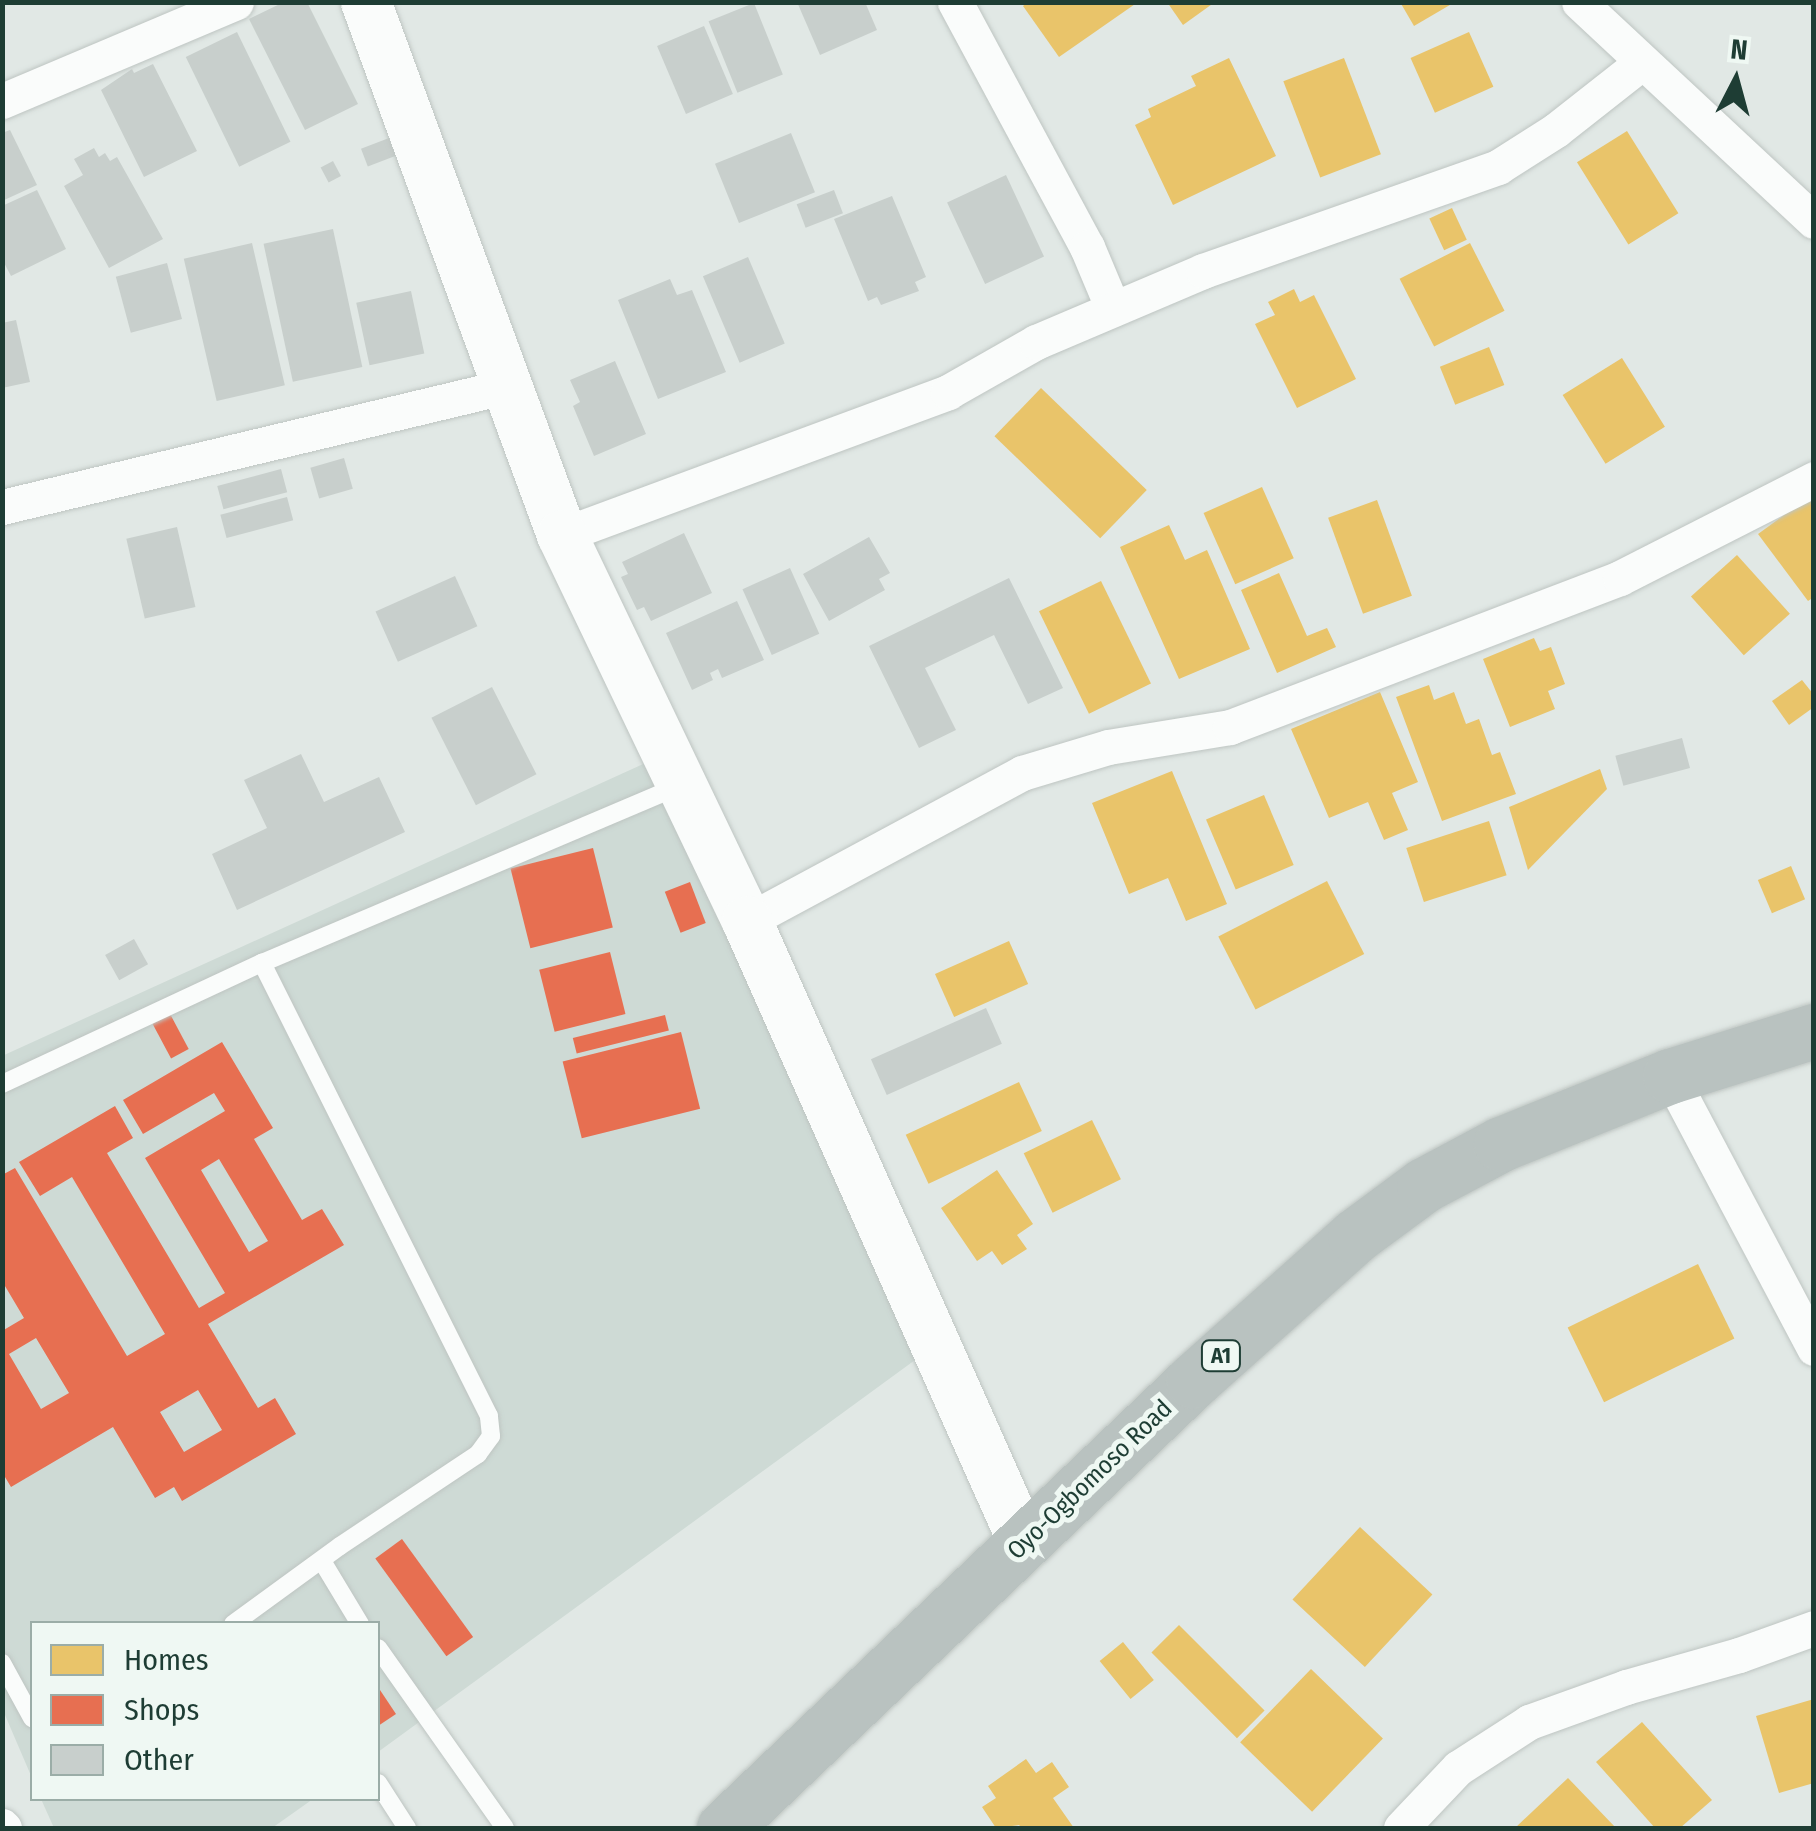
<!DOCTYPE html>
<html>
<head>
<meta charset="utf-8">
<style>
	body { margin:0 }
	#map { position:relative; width:1816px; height:1831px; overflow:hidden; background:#e1e8e5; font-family:"Fira Sans Condensed",sans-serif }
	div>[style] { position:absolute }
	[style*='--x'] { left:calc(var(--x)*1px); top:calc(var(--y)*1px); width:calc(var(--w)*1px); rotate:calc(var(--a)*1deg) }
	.built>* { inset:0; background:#cedad5 }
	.homes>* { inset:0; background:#e9c46a; transform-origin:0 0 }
	.shops>* { inset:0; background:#e76f51; transform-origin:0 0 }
	.building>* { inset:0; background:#c8cfcc; transform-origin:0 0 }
	.roads { filter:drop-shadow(0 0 2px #bec5c2) drop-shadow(0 0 2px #bec5c2) }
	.lane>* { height:18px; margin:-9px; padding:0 9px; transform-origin:9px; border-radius:9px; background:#fafcfb }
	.street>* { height:35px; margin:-17.5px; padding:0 17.5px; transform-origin:17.5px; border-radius:17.5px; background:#fafcfb }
	.secondary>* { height:50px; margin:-25px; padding:0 25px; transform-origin:25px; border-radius:25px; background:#fafcfb }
	.highway>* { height:55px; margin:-27.5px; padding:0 27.5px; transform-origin:27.5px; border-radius:27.5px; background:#b9c2c0 }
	span { translate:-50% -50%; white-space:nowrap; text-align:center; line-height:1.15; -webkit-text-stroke:10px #eff8f3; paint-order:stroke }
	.shield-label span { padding:2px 8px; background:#eff8f3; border:2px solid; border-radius:8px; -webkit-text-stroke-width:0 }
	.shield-label { font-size:22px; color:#1e3d34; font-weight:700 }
	.street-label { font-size:25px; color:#1e3d34 }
	.frame { position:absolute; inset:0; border:5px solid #1e3d34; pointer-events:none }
	.legend { position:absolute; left:30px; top:1621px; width:350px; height:180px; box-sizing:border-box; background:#eff8f3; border:2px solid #9bada7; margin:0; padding:12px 18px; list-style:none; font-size:30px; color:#1e3d34 }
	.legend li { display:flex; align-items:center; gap:20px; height:50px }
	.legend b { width:50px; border:2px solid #9bada7 }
	.north { position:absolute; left:1686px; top:30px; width:100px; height:100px; -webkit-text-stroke:8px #eff8f3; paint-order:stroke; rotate:6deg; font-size:28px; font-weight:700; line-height:40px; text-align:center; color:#1e3d34 }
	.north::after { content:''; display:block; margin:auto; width:35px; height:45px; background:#1e3d34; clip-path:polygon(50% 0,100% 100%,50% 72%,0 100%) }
</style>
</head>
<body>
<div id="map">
	<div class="built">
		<div style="clip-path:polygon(652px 760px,926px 1352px,378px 1752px,378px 1624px,32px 1624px,32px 1778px,2px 1708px,2px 1056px)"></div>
		<div style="clip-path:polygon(41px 1799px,313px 1799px,272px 1828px,54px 1828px)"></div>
	</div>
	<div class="homes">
		<div style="clip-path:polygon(1028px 2px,1138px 2px,1059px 57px,1023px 6px)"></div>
		<div style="clip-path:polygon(1167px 2px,1215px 2px,1183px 25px)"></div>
		<div style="clip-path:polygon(1400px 2px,1455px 2px,1414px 26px)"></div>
		<div style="left:1469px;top:32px;width:60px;height:64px;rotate:66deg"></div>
		<div style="clip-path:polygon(1229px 58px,1276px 156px,1173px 205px,1135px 125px,1151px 117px,1148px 109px,1196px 86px,1191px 76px)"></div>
		<div style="left:1344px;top:58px;width:103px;height:65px;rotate:69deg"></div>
		<div style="left:1627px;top:131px;width:97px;height:59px;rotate:58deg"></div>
		<div style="left:1452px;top:208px;width:35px;height:25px;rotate:65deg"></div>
		<div style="left:1470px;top:243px;width:76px;height:79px;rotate:63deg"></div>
		<div style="clip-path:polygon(1294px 289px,1300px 302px,1314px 295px,1356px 379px,1297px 408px,1255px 324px,1275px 315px,1268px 302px)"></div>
		<div style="left:1489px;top:347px;width:41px;height:53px;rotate:68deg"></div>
		<div style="left:1622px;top:358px;width:81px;height:70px;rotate:58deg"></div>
		<div style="left:1041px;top:388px;width:147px;height:67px;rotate:44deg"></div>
		<div style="left:1262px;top:487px;width:78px;height:64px;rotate:66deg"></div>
		<div style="clip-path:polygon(1810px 496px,1814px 501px,1814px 597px,1808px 601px,1758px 534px)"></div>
		<div style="left:1377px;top:500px;width:102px;height:52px;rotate:70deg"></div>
		<div style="clip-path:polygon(1169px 525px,1185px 560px,1207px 550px,1250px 649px,1179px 679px,1120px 547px)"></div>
		<div style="left:1737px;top:555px;width:79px;height:62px;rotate:48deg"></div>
		<div style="clip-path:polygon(1279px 573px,1307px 636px,1327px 628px,1336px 647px,1277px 673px,1241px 590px)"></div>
		<div style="left:1101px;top:581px;width:114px;height:69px;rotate:64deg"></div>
		<div style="clip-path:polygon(1534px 638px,1540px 651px,1551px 647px,1565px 684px,1548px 691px,1555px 709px,1510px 727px,1483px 659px)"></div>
		<div style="clip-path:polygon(1802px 680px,1814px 695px,1814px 707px,1789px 725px,1772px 701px)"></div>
		<div style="clip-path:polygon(1429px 685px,1434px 700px,1454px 692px,1466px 724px,1479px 719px,1492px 755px,1500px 752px,1516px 794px,1442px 821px,1396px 697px)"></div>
		<div style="clip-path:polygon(1380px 692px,1418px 782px,1392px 793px,1408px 830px,1384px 840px,1368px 802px,1329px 818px,1291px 729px)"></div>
		<div style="clip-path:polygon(1600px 769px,1607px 789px,1528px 870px,1509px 807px)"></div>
		<div style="clip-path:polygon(1172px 771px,1227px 904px,1186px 921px,1168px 878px,1129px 894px,1092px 803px)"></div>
		<div style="left:1264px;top:795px;width:76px;height:63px;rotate:67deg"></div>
		<div style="left:1489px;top:821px;width:57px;height:87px;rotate:72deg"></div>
		<div style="left:1791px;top:866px;width:36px;height:36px;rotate:67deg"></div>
		<div style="left:1327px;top:881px;width:82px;height:122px;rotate:63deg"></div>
		<div style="left:1009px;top:941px;width:47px;height:81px;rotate:66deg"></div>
		<div style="left:1019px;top:1082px;width:54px;height:125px;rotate:65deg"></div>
		<div style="left:1092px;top:1120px;width:66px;height:76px;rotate:64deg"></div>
		<div style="clip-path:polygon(997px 1170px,1033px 1224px,1017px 1235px,1027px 1249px,1002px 1265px,992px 1251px,977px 1261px,941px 1208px)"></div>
		<div style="left:1698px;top:1264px;width:83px;height:145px;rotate:64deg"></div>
		<div style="left:1360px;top:1527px;width:99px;height:99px;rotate:43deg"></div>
		<div style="left:1179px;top:1625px;width:121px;height:39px;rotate:45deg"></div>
		<div style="left:1123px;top:1642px;width:49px;height:30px;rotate:51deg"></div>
		<div style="left:1311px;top:1669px;width:100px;height:102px;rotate:44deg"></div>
		<div style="clip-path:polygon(1814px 1699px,1814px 1783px,1779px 1793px,1756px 1716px)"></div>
		<div style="clip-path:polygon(1642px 1722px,1712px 1800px,1680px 1828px,1655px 1828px,1596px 1762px)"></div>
		<div style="clip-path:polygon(1026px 1759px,1036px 1773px,1052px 1762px,1069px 1787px,1053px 1798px,1074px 1828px,1022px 1828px,1019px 1825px,996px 1828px,982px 1807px,996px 1798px,988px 1786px)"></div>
		<div style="clip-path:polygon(1568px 1778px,1616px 1828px,1515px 1828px)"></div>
	</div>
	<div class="shops">
		<div style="left:593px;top:848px;width:82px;height:85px;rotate:76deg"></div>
		<div style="left:690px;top:882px;width:44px;height:27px;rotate:69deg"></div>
		<div style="left:610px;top:952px;width:64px;height:73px;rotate:76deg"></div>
		<div style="left:169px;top:1012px;width:42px;height:20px;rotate:62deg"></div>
		<div style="left:665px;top:1015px;width:16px;height:95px;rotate:76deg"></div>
		<div style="left:681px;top:1032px;width:79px;height:122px;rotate:76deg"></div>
		<div style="clip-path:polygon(evenodd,222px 1042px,273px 1128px,254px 1139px,302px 1220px,322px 1209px,344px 1245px,208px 1324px,258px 1408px,275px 1398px,296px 1434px,182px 1501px,174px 1487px,155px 1498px,113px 1427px,11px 1487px,2px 1472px,2px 1331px,24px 1318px,2px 1281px,2px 1175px,15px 1168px,127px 1356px,165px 1334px,72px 1177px,40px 1196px,19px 1162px,115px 1106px,133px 1138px,107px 1153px,199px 1308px,225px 1293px,145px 1158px,225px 1111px,214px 1093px,143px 1134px,123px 1100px,222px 1042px,219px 1159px,268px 1241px,249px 1252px,201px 1170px,219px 1159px,222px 1042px,36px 1338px,69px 1393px,41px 1409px,9px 1354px,36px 1338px,222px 1042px,198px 1390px,222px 1430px,184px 1452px,160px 1412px,198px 1390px)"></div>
		<div style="left:402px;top:1539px;width:121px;height:33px;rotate:54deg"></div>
		<div style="clip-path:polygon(378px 1687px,396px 1714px,378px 1726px)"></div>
	</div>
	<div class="building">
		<div style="clip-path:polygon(284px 2px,307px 2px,358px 104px,305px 130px,249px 19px)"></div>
		<div style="clip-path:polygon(797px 2px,865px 2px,877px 30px,820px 55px)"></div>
		<div style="left:754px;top:3px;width:77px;height:49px;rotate:68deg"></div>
		<div style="left:704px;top:26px;width:74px;height:51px;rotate:67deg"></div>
		<div style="left:237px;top:32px;width:122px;height:57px;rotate:64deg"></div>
		<div style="clip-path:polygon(153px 64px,197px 151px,144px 177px,101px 90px,132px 69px,134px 73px)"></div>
		<div style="clip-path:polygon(10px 130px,37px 185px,2px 201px,2px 133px)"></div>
		<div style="left:791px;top:133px;width:64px;height:82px;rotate:68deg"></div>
		<div style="left:389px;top:138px;width:19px;height:30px;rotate:69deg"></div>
		<div style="clip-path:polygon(94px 148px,99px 157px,105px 153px,110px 161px,117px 157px,163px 239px,109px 268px,64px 186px,83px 175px,74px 159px)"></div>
		<div style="left:333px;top:161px;width:17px;height:14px;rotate:62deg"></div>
		<div style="left:1006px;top:175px;width:90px;height:65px;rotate:65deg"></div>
		<div style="clip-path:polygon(37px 190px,66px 249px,11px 276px,2px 259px,2px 206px)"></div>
		<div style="left:834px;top:190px;width:25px;height:40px;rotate:69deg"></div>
		<div style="clip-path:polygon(892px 196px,926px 277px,915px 282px,919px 291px,881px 305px,877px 297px,868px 301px,834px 219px)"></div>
		<div style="left:333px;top:229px;width:141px;height:71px;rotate:78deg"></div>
		<div style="left:252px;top:243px;width:146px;height:70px;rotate:77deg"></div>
		<div style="left:748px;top:257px;width:94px;height:49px;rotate:67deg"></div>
		<div style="left:167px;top:263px;width:58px;height:53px;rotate:75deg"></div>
		<div style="clip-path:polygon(670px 279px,677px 295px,692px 290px,726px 372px,658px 399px,618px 300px)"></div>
		<div style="left:411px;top:291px;width:64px;height:56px;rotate:78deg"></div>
		<div style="clip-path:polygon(16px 320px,30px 382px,2px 388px,2px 323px)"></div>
		<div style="clip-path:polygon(615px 361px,646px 434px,594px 456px,573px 406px,580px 402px,570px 380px)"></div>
		<div style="left:344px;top:458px;width:32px;height:35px;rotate:74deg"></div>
		<div style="left:281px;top:469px;width:24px;height:66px;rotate:75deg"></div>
		<div style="left:287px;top:497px;width:24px;height:69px;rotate:75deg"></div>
		<div style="left:177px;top:527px;width:82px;height:52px;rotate:77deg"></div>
		<div style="clip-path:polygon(684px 533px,712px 593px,651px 621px,644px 607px,637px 610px,621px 577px,628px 574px,622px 562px)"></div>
		<div style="clip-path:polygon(869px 537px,890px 573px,879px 579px,885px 590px,829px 621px,803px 574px)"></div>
		<div style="left:790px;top:568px;width:72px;height:52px;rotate:66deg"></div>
		<div style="left:455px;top:576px;width:55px;height:87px;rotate:66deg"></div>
		<div style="clip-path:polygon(1009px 578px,1063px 688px,1028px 704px,994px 635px,925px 668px,956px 730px,919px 748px,869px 646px)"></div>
		<div style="clip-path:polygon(737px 601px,764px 660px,722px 678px,718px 669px,710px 673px,713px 680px,692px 690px,666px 633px)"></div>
		<div style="left:492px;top:687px;width:98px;height:68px;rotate:63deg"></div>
		<div style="left:1682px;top:738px;width:31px;height:69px;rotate:75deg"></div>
		<div style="clip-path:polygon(301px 754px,324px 802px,379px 777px,405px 832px,237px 910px,212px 854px,267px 828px,244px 780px)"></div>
		<div style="left:134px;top:939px;width:29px;height:33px;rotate:61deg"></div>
		<div style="left:986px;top:1008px;width:39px;height:126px;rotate:66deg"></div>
	</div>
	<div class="roads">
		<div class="lane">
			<div style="--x:2;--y:1084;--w:287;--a:-25"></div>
			<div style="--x:262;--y:963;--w:452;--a:-23"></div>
			<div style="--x:322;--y:1561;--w:74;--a:58.9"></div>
			<div style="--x:233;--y:1624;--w:132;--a:-36.1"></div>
			<div style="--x:340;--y:1546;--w:166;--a:-33.7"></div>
			<div style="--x:478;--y:1454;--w:22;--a:-54"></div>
			<div style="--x:491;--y:1436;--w:20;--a:-96"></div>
			<div style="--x:489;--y:1416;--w:507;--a:-116.62"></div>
			<div style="--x:378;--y:1648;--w:220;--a:54.8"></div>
			<div style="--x:2;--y:1663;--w:63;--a:61.4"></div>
			<div style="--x:378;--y:1783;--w:54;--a:57.2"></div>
		</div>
		<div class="street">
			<div style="--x:955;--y:2;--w:278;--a:61.7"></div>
			<div style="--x:1087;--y:247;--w:67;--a:67.2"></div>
			<div style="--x:1579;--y:2;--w:321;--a:43"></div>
			<div style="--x:2;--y:101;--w:254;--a:-22.9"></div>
			<div style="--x:2;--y:507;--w:520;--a:-13.45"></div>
			<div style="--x:562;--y:535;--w:412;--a:-20.3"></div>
			<div style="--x:948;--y:392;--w:101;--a:-29.6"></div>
			<div style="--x:1036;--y:342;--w:181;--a:-23"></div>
			<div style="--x:1203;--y:271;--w:313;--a:-19.4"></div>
			<div style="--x:1498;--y:167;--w:69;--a:-32.5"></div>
			<div style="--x:1556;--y:130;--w:108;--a:-38.2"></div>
			<div style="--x:747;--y:921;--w:312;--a:-28.3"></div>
			<div style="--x:1022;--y:773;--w:90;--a:-16.8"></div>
			<div style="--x:1108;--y:747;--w:124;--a:-9.3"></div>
			<div style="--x:1230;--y:727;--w:417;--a:-20.9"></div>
			<div style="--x:1620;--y:578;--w:218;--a:-27"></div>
			<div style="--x:1670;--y:1076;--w:308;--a:62.1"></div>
			<div style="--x:2;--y:1826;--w:3;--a:45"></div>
			<div style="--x:1401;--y:1828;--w:83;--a:-46.5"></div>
			<div style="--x:1458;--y:1768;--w:85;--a:-32.9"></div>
			<div style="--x:1529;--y:1722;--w:103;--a:-19.8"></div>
			<div style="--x:1626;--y:1687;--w:117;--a:-15.8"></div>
			<div style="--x:1739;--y:1655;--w:80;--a:-19.8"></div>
		</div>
		<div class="secondary">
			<div style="--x:366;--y:2;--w:568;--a:69.81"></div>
			<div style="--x:562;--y:535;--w:428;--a:64.4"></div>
			<div style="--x:747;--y:921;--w:682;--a:66.03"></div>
		</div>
		<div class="highway">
			<div style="--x:724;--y:1828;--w:648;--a:-43.62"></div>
			<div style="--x:1193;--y:1381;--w:217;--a:-41.8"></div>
			<div style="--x:1355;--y:1236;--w:86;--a:-36.5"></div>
			<div style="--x:1424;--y:1185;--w:87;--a:-28"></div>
			<div style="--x:1501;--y:1144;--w:182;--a:-21.9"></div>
			<div style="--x:1670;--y:1076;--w:151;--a:-17.4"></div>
		</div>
	</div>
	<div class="shield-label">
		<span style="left:1221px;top:1356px">A1</span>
	</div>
	<div class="street-label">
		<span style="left:1090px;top:1480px;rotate:-44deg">Oyo-Ogbomoso Road</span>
	</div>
	<div class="frame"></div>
	<ul class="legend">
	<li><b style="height:28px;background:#e9c46a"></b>Homes</li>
	<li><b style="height:28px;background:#e76f51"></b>Shops</li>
	<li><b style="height:28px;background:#c8cfcc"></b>Other</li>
	</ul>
	<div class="north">N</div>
</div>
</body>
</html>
